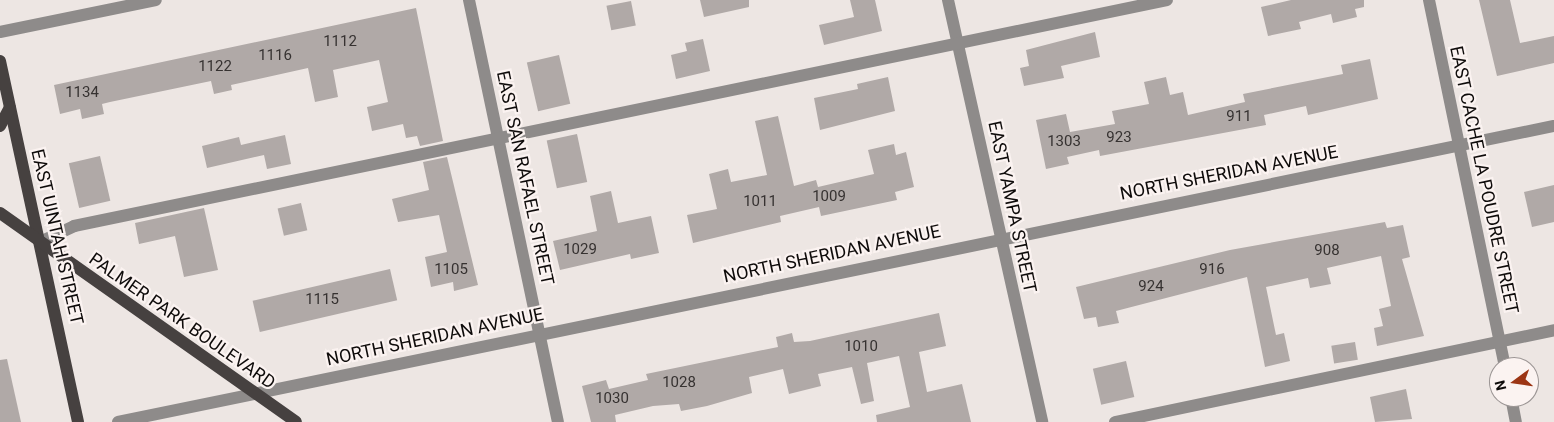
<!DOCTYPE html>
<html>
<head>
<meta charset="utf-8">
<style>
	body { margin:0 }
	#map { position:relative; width:1554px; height:422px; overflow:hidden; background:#ede6e3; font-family:Roboto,sans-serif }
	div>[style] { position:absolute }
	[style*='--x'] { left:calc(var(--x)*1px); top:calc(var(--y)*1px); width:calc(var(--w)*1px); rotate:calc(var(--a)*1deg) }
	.building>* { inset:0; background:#b0a9a7; transform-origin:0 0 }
	.minor>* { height:12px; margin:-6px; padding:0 6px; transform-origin:6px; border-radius:6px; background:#8e8b8a }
	.major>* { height:12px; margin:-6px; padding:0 6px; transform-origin:6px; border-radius:6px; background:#464140 }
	span { translate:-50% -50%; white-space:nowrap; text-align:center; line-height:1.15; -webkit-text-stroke:4.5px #fbf3f1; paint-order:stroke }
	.number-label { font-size:15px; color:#363231 }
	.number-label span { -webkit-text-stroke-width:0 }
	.street-label { font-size:18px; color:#0e0b0a }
	.north { position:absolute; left:1489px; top:357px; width:50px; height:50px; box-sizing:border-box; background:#fbf3f1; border:1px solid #9c9695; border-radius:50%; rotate:256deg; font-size:14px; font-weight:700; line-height:20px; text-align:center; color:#0e0b0a }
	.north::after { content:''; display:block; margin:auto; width:18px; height:22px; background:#9c3514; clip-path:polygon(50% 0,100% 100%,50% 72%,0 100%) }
</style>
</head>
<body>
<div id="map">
	<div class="building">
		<div style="clip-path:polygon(700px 0,749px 0,749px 7px,704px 17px)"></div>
		<div style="clip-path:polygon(850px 0,875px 0,882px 31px,824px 45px,819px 25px,854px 17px)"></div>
		<div style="clip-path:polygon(1291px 0,1364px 0,1364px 7px,1355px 9px,1357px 17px,1333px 23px,1331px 14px,1299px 22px,1301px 29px,1268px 36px,1261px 7px)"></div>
		<div style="clip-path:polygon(1479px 0,1510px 0,1520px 43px,1554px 36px,1554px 63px,1497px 76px)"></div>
		<div style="left:631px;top:1px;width:25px;height:25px;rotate:79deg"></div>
		<div style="clip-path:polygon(416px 8px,443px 141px,420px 146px,417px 136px,406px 138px,403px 124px,372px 131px,367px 107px,388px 102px,379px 60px,333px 70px,338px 97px,315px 102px,308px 68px,231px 85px,232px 90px,214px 94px,211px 81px,110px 102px,102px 104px,104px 114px,82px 119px,80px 109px,60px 114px,54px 85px)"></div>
		<div style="clip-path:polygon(1095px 32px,1100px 57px,1061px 66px,1064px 78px,1024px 86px,1020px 68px,1029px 66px,1026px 50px)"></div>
		<div style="clip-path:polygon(703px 39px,710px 71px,676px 79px,671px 55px,687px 51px,685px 43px)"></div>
		<div style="left:559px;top:55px;width:50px;height:33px;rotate:77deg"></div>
		<div style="clip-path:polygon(1370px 59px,1378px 99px,1308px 115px,1306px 106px,1264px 115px,1266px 125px,1100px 156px,1099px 150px,1067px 157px,1069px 164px,1046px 169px,1036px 120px,1066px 114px,1070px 132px,1115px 124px,1112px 111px,1149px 104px,1144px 82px,1166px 77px,1170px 95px,1183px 92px,1188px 115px,1245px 102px,1243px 94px,1343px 74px,1341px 65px)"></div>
		<div style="clip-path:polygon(888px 77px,895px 111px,820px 130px,814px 98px,858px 89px,857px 84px)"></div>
		<div style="clip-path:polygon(778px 116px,794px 186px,816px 180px,818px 187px,874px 174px,868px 150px,894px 144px,896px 155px,906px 152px,914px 187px,895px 192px,897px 200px,821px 216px,819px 207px,780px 216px,781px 222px,693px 243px,687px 215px,717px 209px,709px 174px,728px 169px,731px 182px,767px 175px,755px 121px)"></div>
		<div style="left:577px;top:134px;width:49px;height:31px;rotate:78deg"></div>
		<div style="clip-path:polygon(285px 135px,291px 164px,267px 169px,264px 155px,207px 168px,202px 146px,239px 137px,241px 145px)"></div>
		<div style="left:100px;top:156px;width:46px;height:32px;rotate:77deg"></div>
		<div style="clip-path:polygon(447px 157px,478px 285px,454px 291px,453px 282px,431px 287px,425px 257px,447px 252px,439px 215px,398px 222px,392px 199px,429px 190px,423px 162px)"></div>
		<div style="clip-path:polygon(1554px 185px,1554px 222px,1532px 227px,1524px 192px)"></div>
		<div style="clip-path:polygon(611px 191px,618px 223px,651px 216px,659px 253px,631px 259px,630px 254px,560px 270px,553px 241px,597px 231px,590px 196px)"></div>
		<div style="left:301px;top:203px;width:28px;height:24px;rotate:77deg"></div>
		<div style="clip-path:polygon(204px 208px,218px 270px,184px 277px,175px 236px,139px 244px,135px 223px)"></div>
		<div style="clip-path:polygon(1385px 222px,1387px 228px,1403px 225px,1410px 257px,1402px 259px,1424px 336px,1377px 346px,1374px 328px,1383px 326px,1379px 309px,1391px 306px,1381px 256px,1327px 268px,1331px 284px,1310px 288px,1308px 278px,1266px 287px,1276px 335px,1284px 333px,1290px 361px,1265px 367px,1247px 277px,1116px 311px,1119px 323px,1098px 327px,1096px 317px,1084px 319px,1076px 287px,1230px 250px)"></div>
		<div style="left:390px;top:269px;width:32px;height:141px;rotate:77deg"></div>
		<div style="clip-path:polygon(939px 313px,946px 346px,919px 352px,927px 392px,962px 384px,971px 422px,877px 422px,876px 415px,910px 407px,899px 356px,867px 363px,874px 401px,861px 404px,852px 367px,818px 374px,821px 386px,789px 394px,783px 369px,749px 377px,752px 393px,707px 406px,681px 411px,679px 404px,653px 406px,615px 415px,616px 422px,591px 422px,582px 386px,606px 380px,609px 389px,648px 380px,646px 374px,778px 347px,776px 337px,792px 333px,794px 342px,810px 341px)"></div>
		<div style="left:1355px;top:342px;width:18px;height:24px;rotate:81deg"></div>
		<div style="clip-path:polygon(7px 359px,21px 422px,0 422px,0 360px)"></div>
		<div style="left:1126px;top:361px;width:37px;height:34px;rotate:77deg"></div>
		<div style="clip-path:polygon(1406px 389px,1412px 419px,1375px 422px,1370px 397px)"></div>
	</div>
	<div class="minor">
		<div style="--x:469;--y:0;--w:431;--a:78.1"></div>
		<div style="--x:948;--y:0;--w:432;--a:77.4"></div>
		<div style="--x:1429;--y:0;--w:375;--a:78.3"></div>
		<div style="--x:0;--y:32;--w:159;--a:-11.6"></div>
		<div style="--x:40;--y:242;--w:38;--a:-25"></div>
		<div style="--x:74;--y:226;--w:1116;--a:-11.68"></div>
		<div style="--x:1511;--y:397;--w:25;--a:79"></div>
		<div style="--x:118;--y:422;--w:1466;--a:-11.65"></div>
		<div style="--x:1115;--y:422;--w:449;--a:-11.8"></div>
	</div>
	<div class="major">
		<div style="--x:0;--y:61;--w:369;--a:77.8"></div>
		<div style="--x:0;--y:126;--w:21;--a:-62"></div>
		<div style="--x:0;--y:213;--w:362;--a:35.2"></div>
	</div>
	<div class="number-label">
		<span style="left:340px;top:42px">1112</span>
		<span style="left:275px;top:56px">1116</span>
		<span style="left:215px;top:67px">1122</span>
		<span style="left:82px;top:93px">1134</span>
		<span style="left:1239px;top:117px">911</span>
		<span style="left:1119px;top:138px">923</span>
		<span style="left:1064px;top:142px">1303</span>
		<span style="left:829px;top:197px">1009</span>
		<span style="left:760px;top:202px">1011</span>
		<span style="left:580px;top:250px">1029</span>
		<span style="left:1327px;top:251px">908</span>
		<span style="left:451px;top:270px">1105</span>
		<span style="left:1212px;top:270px">916</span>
		<span style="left:1151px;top:287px">924</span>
		<span style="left:322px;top:300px">1115</span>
		<span style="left:861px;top:347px">1010</span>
		<span style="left:679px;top:383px">1028</span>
		<span style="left:612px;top:399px">1030</span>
	</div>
	<div class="street-label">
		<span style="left:1229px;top:173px;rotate:-11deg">NORTH SHERIDAN AVENUE</span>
		<span style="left:525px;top:178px;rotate:78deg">EAST SAN RAFAEL STREET</span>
		<span style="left:1484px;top:180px;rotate:78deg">EAST CACHE LA POUDRE STREET</span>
		<span style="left:1012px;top:207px;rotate:78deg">EAST YAMPA STREET</span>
		<span style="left:57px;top:237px;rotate:77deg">EAST UINTAH STREET</span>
		<span style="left:832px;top:254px;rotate:-12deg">NORTH SHERIDAN AVENUE</span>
		<span style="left:182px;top:321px;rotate:35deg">PALMER PARK BOULEVARD</span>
		<span style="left:435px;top:337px;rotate:-12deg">NORTH SHERIDAN AVENUE</span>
	</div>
	<div class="north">N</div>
</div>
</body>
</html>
